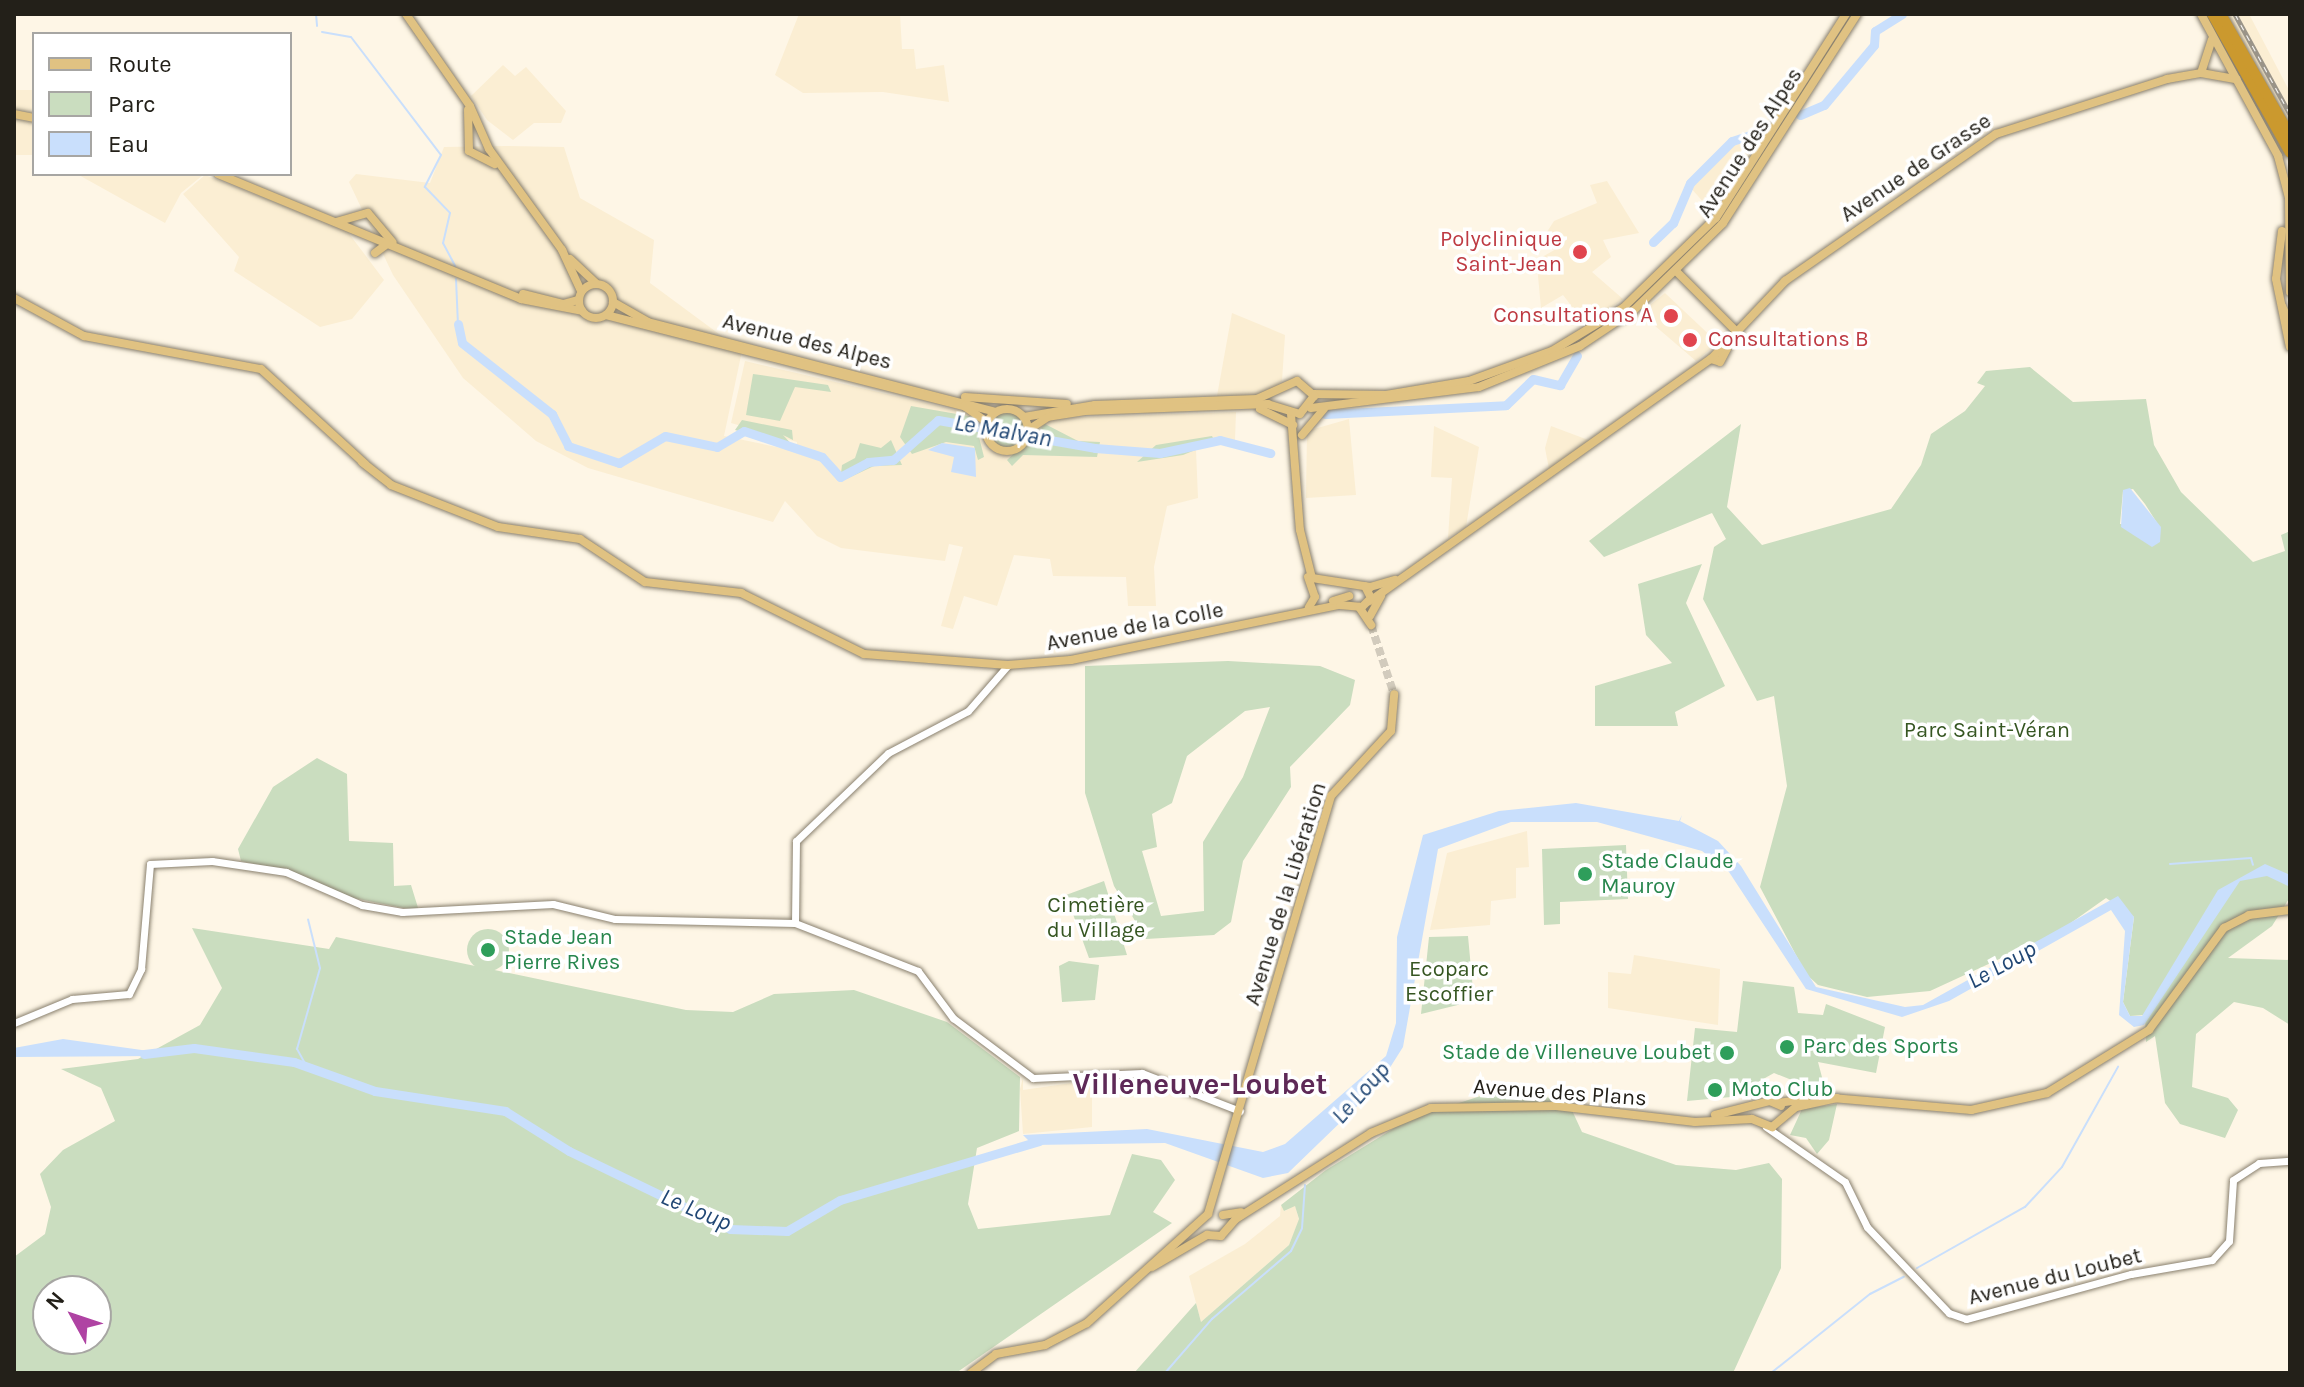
<!DOCTYPE html>
<html>
<head>
<meta charset="utf-8">
<style>
	body { margin:0 }
	#map { position:relative; width:2304px; height:1387px; overflow:hidden; background:#fef6e6; font-family:Karla,sans-serif }
	div>[style] { position:absolute }
	[style*='--x'] { left:calc(var(--x)*1px); top:calc(var(--y)*1px); width:calc(var(--w)*1px); rotate:calc(var(--a)*1deg) }
	.built>* { inset:0; background:#fbeed3; transform-origin:0 0 }
	.green>* { inset:0; background:#caddbf }
	.round { border-radius:50% }
	.water>* { inset:0; background:#c9dffc }
	.stream>* { height:2px; margin:-1px; padding:0 1px; transform-origin:1px; border-radius:1px; background:#c9dffc }
	.river>* { height:9px; margin:-4.5px; padding:0 4.5px; transform-origin:4.5px; border-radius:4.5px; background:#c9dffc }
	.major-tunnel>* { height:8px; margin-top:-4px; transform-origin:0; background:repeating-linear-gradient(90deg,#d2cbbd 0 8px,transparent 0 12px) }
	.roads { filter:drop-shadow(0 0 2px #89806e) drop-shadow(0 0 2px #89806e) }
	.minor>* { height:7px; margin:-3.5px; padding:0 3.5px; transform-origin:3.5px; border-radius:3.5px; background:#fff }
	.major>* { height:8px; margin:-4px; padding:0 4px; transform-origin:4px; border-radius:4px; background:#e0c282 }
	.major>.ring { margin:-4px; padding:0; box-sizing:content-box; background:none; border:8px solid #e0c282; border-radius:50% }
	.highway>* { height:10px; margin:-5px; padding:0 5px; transform-origin:5px; border-radius:5px; background:#cb992e }
	.rail>* { height:5px; margin-top:-2.5px; transform-origin:0; background:repeating-linear-gradient(90deg,#fff 0 6px,#9a9488 0 12px); box-sizing:border-box; border-block:2px solid #9a9488 }
	.dots>* { width:22px; height:22px; translate:-50% -50%; box-sizing:border-box; border:4px solid #fff; border-radius:50% }
	span { translate:-50% -50%; white-space:nowrap; text-align:center; line-height:1.15; -webkit-text-stroke:7px #fff; paint-order:stroke }
	.street-label { font-size:22px; color:#232019 }
	.health-label { font-size:22px; color:#be3a42 }
	.right { translate:-100% -50%; text-align:right }
	.left { translate:0 -50%; text-align:left }
	.park-label { font-size:22px; color:#365622 }
	.leisure-label { font-size:22px; color:#27864d }
	.water-label { font-size:24px; color:#214774; font-style:italic }
	.district-label { font-size:30px; color:#5e2957; font-weight:700 }
	.frame { position:absolute; inset:0; border:16px solid #232019; pointer-events:none }
	.legend { position:absolute; left:32px; top:32px; width:260px; height:144px; box-sizing:border-box; background:#fff; border:2px solid #a7a6a3; margin:0; padding:10px 14px; list-style:none; font-size:24px; color:#232019 }
	.legend li { display:flex; align-items:center; gap:16px; height:40px }
	.legend b { width:40px; border:2px solid #a7a6a3 }
	.north { position:absolute; left:32px; top:1275px; width:80px; height:80px; box-sizing:border-box; background:#fff; border:2px solid #a7a6a3; border-radius:50%; rotate:310deg; font-size:22px; font-weight:700; line-height:32px; text-align:center; color:#232019 }
	.north::after { content:''; display:block; margin:auto; width:28px; height:36px; background:#af43a3; clip-path:polygon(50% 0,100% 100%,50% 72%,0 100%) }
</style>
</head>
<body>
<div id="map">
	<div class="built">
		<div style="clip-path:polygon(799px 14px,900px 14px,902px 49px,914px 49px,916px 69px,944px 65px,949px 102px,883px 92px,803px 93px,775px 75px)"></div>
		<div style="clip-path:polygon(2227px 14px,2249px 14px,2290px 92px,2290px 125px)"></div>
		<div style="clip-path:polygon(503px 65px,515px 76px,526px 67px,566px 111px,561px 123px,534px 123px,513px 140px,487px 120px,471px 96px)"></div>
		<div style="left:34px;top:90px;width:65px;height:20px;rotate:90deg"></div>
		<div style="clip-path:polygon(1759px 139px,1737px 178px,1712px 212px,1690px 187px,1737px 141px)"></div>
		<div style="clip-path:polygon(506px 146px,564px 147px,580px 198px,654px 240px,650px 283px,742px 351px,724px 436px,796px 451px,797px 442px,731px 423px,745px 361px,969px 413px,984px 447px,1000px 455px,1022px 450px,1036px 425px,1057px 418px,1236px 412px,1235px 440px,1196px 450px,1198px 498px,1167px 506px,1154px 567px,1156px 606px,1128px 606px,1126px 577px,1053px 576px,1050px 559px,1014px 555px,997px 606px,964px 596px,953px 629px,941px 626px,963px 547px,949px 544px,945px 561px,841px 548px,817px 536px,785px 501px,773px 522px,588px 468px,536px 441px,463px 378px,393px 275px,349px 182px,356px 174px,430px 183px,444px 147px)"></div>
		<div style="clip-path:polygon(77px 174px,201px 174px,203px 175px,181px 193px,165px 223px)"></div>
		<div style="clip-path:polygon(205px 175px,347px 231px,384px 280px,352px 319px,320px 327px,234px 271px,239px 257px,183px 194px)"></div>
		<div style="clip-path:polygon(1607px 181px,1639px 233px,1603px 240px,1611px 257px,1592px 272px,1623px 299px,1586px 325px,1563px 295px,1541px 308px,1538px 276px,1542px 257px,1558px 248px,1545px 235px,1554px 221px,1597px 203px,1590px 185px)"></div>
		<div style="clip-path:polygon(1665px 293px,1718px 343px,1696px 361px,1640px 313px)"></div>
		<div style="clip-path:polygon(1232px 313px,1285px 335px,1282px 381px,1263px 396px,1217px 396px)"></div>
		<div style="clip-path:polygon(1349px 419px,1356px 495px,1306px 498px,1307px 431px)"></div>
		<div style="clip-path:polygon(1434px 426px,1479px 447px,1466px 527px,1448px 538px,1452px 478px,1431px 477px)"></div>
		<div style="clip-path:polygon(1551px 426px,1591px 441px,1549px 469px,1545px 448px)"></div>
		<div style="clip-path:polygon(1527px 831px,1529px 867px,1516px 868px,1516px 898px,1491px 901px,1490px 925px,1430px 930px,1447px 853px)"></div>
		<div style="clip-path:polygon(1634px 955px,1720px 969px,1718px 1025px,1608px 1008px,1608px 972px,1631px 974px)"></div>
		<div style="clip-path:polygon(1023px 1078px,1023px 1090px,1092px 1080px,1092px 1127px,1023px 1134px,1020px 1089px)"></div>
		<div style="clip-path:polygon(1281px 1205px,1285px 1211px,1295px 1205px,1299px 1220px,1289px 1245px,1201px 1322px,1189px 1276px,1245px 1244px,1280px 1216px)"></div>
	</div>
	<div class="green">
		<div style="clip-path:polygon(evenodd,2030px 367px,2073px 402px,2146px 399px,2154px 445px,2181px 492px,2253px 562px,2285px 551px,2281px 535px,2290px 531px,2290px 897px,2272px 926px,2228px 958px,2290px 960px,2290px 1025px,2263px 1008px,2234px 1002px,2196px 1034px,2192px 1087px,2228px 1098px,2238px 1110px,2225px 1138px,2180px 1124px,2165px 1103px,2155px 1036px,2146px 1042px,2145px 1015px,2130px 1016px,2123px 1002px,2134px 917px,2106px 898px,2058px 932px,1930px 991px,1867px 997px,1818px 985px,1806px 974px,1760px 887px,1787px 786px,1774px 696px,1757px 701px,1703px 599px,1714px 547px,1726px 539px,1712px 513px,1604px 557px,1589px 541px,1741px 424px,1727px 507px,1762px 545px,1891px 509px,1921px 465px,1931px 434px,1965px 411px,1985px 386px,1977px 383px,1986px 371px,2030px 367px,2133px 489px,2145px 504px,2159px 526px,2120px 524px,2123px 491px,2133px 489px)"></div>
		<div style="clip-path:polygon(753px 374px,828px 385px,831px 392px,795px 387px,780px 421px,746px 415px)"></div>
		<div style="clip-path:polygon(911px 406px,974px 417px,984px 457px,978px 460px,974px 446px,946px 442px,912px 454px,900px 437px)"></div>
		<div class="round" style="left:989px;top:413px;width:36px;height:36px"></div>
		<div style="clip-path:polygon(742px 420px,792px 430px,793px 440px,783px 435px,796px 449px,735px 430px)"></div>
		<div style="clip-path:polygon(1045px 424px,1078px 441px,1100px 442px,1097px 457px,1023px 455px,1012px 466px,1007px 460px)"></div>
		<div style="clip-path:polygon(1212px 436px,1215px 442px,1183px 455px,1137px 462px,1156px 445px)"></div>
		<div style="clip-path:polygon(891px 440px,902px 465px,874px 466px,840px 482px,842px 465px,855px 458px,860px 443px,881px 448px)"></div>
		<div style="clip-path:polygon(1702px 564px,1686px 603px,1725px 686px,1675px 712px,1678px 726px,1595px 726px,1595px 686px,1672px 663px,1646px 635px,1638px 584px)"></div>
		<div style="clip-path:polygon(evenodd,1228px 661px,1320px 666px,1355px 680px,1350px 705px,1290px 767px,1291px 787px,1243px 861px,1231px 922px,1214px 935px,1146px 939px,1114px 886px,1085px 793px,1085px 666px,1228px 661px,1270px 707px,1243px 777px,1203px 842px,1204px 911px,1161px 916px,1142px 851px,1157px 847px,1152px 814px,1172px 803px,1187px 756px,1245px 711px,1270px 707px)"></div>
		<div style="clip-path:polygon(317px 758px,347px 774px,349px 841px,393px 843px,394px 886px,411px 885px,419px 911px,323px 892px,284px 870px,241px 861px,238px 849px,273px 787px)"></div>
		<div style="clip-path:polygon(1626px 845px,1628px 899px,1560px 902px,1560px 924px,1544px 925px,1542px 849px)"></div>
		<div style="clip-path:polygon(1104px 881px,1127px 955px,1089px 958px,1066px 895px)"></div>
		<div style="clip-path:polygon(evenodd,192px 928px,329px 949px,336px 937px,686px 1010px,733px 1012px,774px 994px,854px 990px,947px 1022px,1020px 1077px,1019px 1131px,977px 1148px,968px 1204px,978px 1229px,1110px 1215px,1132px 1154px,1161px 1160px,1175px 1180px,1153px 1212px,1172px 1223px,956px 1373px,14px 1373px,14px 1257px,45px 1234px,51px 1207px,40px 1174px,63px 1150px,115px 1121px,101px 1088px,61px 1069px,138px 1059px,200px 1025px,222px 988px,192px 928px,48px 1291px,96px 1291px,96px 1339px,48px 1339px,48px 1291px)"></div>
		<div class="round" style="left:467px;top:929px;width:42px;height:42px"></div>
		<div style="clip-path:polygon(1468px 936px,1474px 1001px,1421px 1014px,1429px 937px)"></div>
		<div style="clip-path:polygon(1069px 961px,1099px 965px,1095px 1000px,1062px 1002px,1059px 966px)"></div>
		<div style="clip-path:polygon(1743px 981px,1794px 987px,1798px 1013px,1823px 1015px,1826px 1004px,1885px 1027px,1876px 1073px,1818px 1062px,1823px 1081px,1814px 1089px,1774px 1073px,1731px 1097px,1687px 1101px,1695px 1028px,1737px 1032px)"></div>
		<div style="clip-path:polygon(1515px 1085px,1570px 1106px,1582px 1132px,1676px 1165px,1736px 1170px,1769px 1163px,1782px 1179px,1781px 1268px,1733px 1373px,1134px 1373px,1196px 1303px,1201px 1322px,1289px 1245px,1299px 1219px,1295px 1206px,1284px 1211px,1281px 1205px,1326px 1170px,1409px 1119px)"></div>
		<div style="clip-path:polygon(1837px 1104px,1829px 1140px,1817px 1154px,1806px 1138px,1790px 1135px,1802px 1109px)"></div>
	</div>
	<div class="water">
		<div style="clip-path:polygon(942px 443px,975px 448px,976px 477px,951px 472px,954px 457px,928px 450px)"></div>
		<div style="clip-path:polygon(2130px 488px,2161px 527px,2160px 542px,2152px 547px,2121px 527px,2123px 490px)"></div>
		<div style="clip-path:polygon(1576px 803px,1679px 821px,1682px 815px,1680px 821px,1718px 841px,1741px 866px,1816px 987px,1905px 1007px,1923px 1005px,2118px 896px,2134px 917px,2123px 1002px,2130px 1016px,2142px 1016px,2218px 890px,2265px 864px,2290px 875px,2290px 887px,2267px 876px,2240px 881px,2144px 1025px,2134px 1027px,2119px 1015px,2125px 931px,2111px 910px,1949px 1001px,1902px 1017px,1806px 989px,1729px 872px,1702px 851px,1597px 822px,1511px 822px,1438px 849px,1403px 1047px,1379px 1085px,1288px 1173px,1263px 1178px,1165px 1143px,1033px 1145px,1023px 1135px,1147px 1129px,1263px 1152px,1285px 1144px,1386px 1056px,1396px 1023px,1397px 937px,1423px 835px,1499px 811px)"></div>
		<div style="clip-path:polygon(63px 1039px,156px 1052px,157px 1056px,14px 1057px,14px 1048px)"></div>
	</div>
	<div class="stream">
		<div style="--x:316;--y:14;--w:12;--a:85"></div>
		<div style="--x:322;--y:32;--w:29;--a:10"></div>
		<div style="--x:351;--y:37;--w:148;--a:52.7"></div>
		<div style="--x:441;--y:155;--w:36;--a:117"></div>
		<div style="--x:425;--y:187;--w:36;--a:46"></div>
		<div style="--x:450;--y:213;--w:31;--a:103"></div>
		<div style="--x:443;--y:243;--w:26;--a:62"></div>
		<div style="--x:456;--y:279;--w:45;--a:87.5"></div>
		<div style="--x:2170;--y:864;--w:81;--a:-4.2"></div>
		<div style="--x:2251;--y:858;--w:7;--a:74"></div>
		<div style="--x:307;--y:1067;--w:21;--a:-119"></div>
		<div style="--x:297;--y:1049;--w:84;--a:-74.1"></div>
		<div style="--x:320;--y:968;--w:50;--a:-103.8"></div>
		<div style="--x:1917;--y:1268;--w:124;--a:-29.5"></div>
		<div style="--x:2025;--y:1207;--w:54;--a:-47.2"></div>
		<div style="--x:2062;--y:1167;--w:115;--a:-60.8"></div>
		<div style="--x:1165;--y:1373;--w:72;--a:-49"></div>
		<div style="--x:1212;--y:1319;--w:104;--a:-40.7"></div>
		<div style="--x:1291;--y:1251;--w:25;--a:-64"></div>
		<div style="--x:1302;--y:1228;--w:43;--a:-86"></div>
		<div style="--x:1771;--y:1373;--w:127;--a:-38.6"></div>
		<div style="--x:1870;--y:1294;--w:38;--a:-27"></div>
	</div>
	<div class="river">
		<div style="--x:1800;--y:115;--w:26;--a:-23"></div>
		<div style="--x:1824;--y:105;--w:78;--a:-50.2"></div>
		<div style="--x:1874;--y:45;--w:14;--a:-86"></div>
		<div style="--x:1875;--y:31;--w:32;--a:-32"></div>
		<div style="--x:1653;--y:242;--w:28;--a:-44"></div>
		<div style="--x:1673;--y:223;--w:43;--a:-67"></div>
		<div style="--x:1690;--y:183;--w:59;--a:-45"></div>
		<div style="--x:1732;--y:141;--w:36;--a:-18"></div>
		<div style="--x:458;--y:324;--w:19;--a:78"></div>
		<div style="--x:462;--y:343;--w:115;--a:38.3"></div>
		<div style="--x:552;--y:414;--w:36;--a:63"></div>
		<div style="--x:568;--y:446;--w:54;--a:18.4"></div>
		<div style="--x:619;--y:463;--w:53;--a:-30.4"></div>
		<div style="--x:665;--y:436;--w:53;--a:11.9"></div>
		<div style="--x:717;--y:447;--w:31;--a:-31"></div>
		<div style="--x:744;--y:431;--w:82;--a:18.4"></div>
		<div style="--x:822;--y:457;--w:27;--a:48"></div>
		<div style="--x:840;--y:477;--w:32;--a:-28"></div>
		<div style="--x:868;--y:462;--w:25;--a:-5"></div>
		<div style="--x:893;--y:460;--w:60;--a:-41.6"></div>
		<div style="--x:938;--y:420;--w:159;--a:10.1"></div>
		<div style="--x:1095;--y:448;--w:65;--a:4.4"></div>
		<div style="--x:1160;--y:453;--w:61;--a:-12.2"></div>
		<div style="--x:1220;--y:440;--w:52;--a:14.6"></div>
		<div style="--x:1325;--y:414;--w:181;--a:-2.8"></div>
		<div style="--x:1506;--y:405;--w:37;--a:-44"></div>
		<div style="--x:1533;--y:379;--w:28;--a:13"></div>
		<div style="--x:1560;--y:385;--w:34;--a:-60"></div>
		<div style="--x:144;--y:1054;--w:50;--a:-6.8"></div>
		<div style="--x:194;--y:1048;--w:101;--a:8"></div>
		<div style="--x:294;--y:1062;--w:86;--a:19.7"></div>
		<div style="--x:375;--y:1091;--w:132;--a:8.7"></div>
		<div style="--x:505;--y:1111;--w:75;--a:32"></div>
		<div style="--x:569;--y:1151;--w:179;--a:25.8"></div>
		<div style="--x:730;--y:1229;--w:57;--a:2"></div>
		<div style="--x:787;--y:1231;--w:61;--a:-30.3"></div>
		<div style="--x:840;--y:1200;--w:208;--a:-16.5"></div>
	</div>
	<div class="major-tunnel">
		<div style="--x:1371;--y:625;--w:73;--a:71.6"></div>
	</div>
	<div class="roads">
		<div class="minor">
			<div style="--x:795;--y:923;--w:82;--a:-89.3"></div>
			<div style="--x:796;--y:841;--w:127;--a:-43.7"></div>
			<div style="--x:888;--y:753;--w:90;--a:-27.7"></div>
			<div style="--x:968;--y:711;--w:61;--a:-49"></div>
			<div style="--x:14;--y:1023;--w:63;--a:-22.5"></div>
			<div style="--x:72;--y:999;--w:57;--a:-5"></div>
			<div style="--x:129;--y:994;--w:28;--a:-64"></div>
			<div style="--x:141;--y:969;--w:105;--a:-85.1"></div>
			<div style="--x:150;--y:864;--w:62;--a:-2.8"></div>
			<div style="--x:212;--y:861;--w:75;--a:8.5"></div>
			<div style="--x:286;--y:872;--w:83;--a:23.5"></div>
			<div style="--x:362;--y:905;--w:41;--a:9.9"></div>
			<div style="--x:402;--y:912;--w:151;--a:-3"></div>
			<div style="--x:553;--y:904;--w:64;--a:13.6"></div>
			<div style="--x:615;--y:919;--w:180;--a:1.3"></div>
			<div style="--x:795;--y:923;--w:132;--a:21.3"></div>
			<div style="--x:918;--y:971;--w:59;--a:53.3"></div>
			<div style="--x:953;--y:1018;--w:100;--a:36.9"></div>
			<div style="--x:1033;--y:1078;--w:109;--a:-2.6"></div>
			<div style="--x:1142;--y:1073;--w:105;--a:21.2"></div>
			<div style="--x:1766;--y:1127;--w:96;--a:34.8"></div>
			<div style="--x:1845;--y:1182;--w:50;--a:63.9"></div>
			<div style="--x:1867;--y:1227;--w:119;--a:46.4"></div>
			<div style="--x:1949;--y:1313;--w:18;--a:19"></div>
			<div style="--x:1966;--y:1319;--w:171;--a:-15.3"></div>
			<div style="--x:2131;--y:1274;--w:82;--a:-9.8"></div>
			<div style="--x:2212;--y:1260;--w:25;--a:-48"></div>
			<div style="--x:2229;--y:1241;--w:61;--a:-86.2"></div>
			<div style="--x:2233;--y:1180;--w:31;--a:-33"></div>
			<div style="--x:2259;--y:1163;--w:31;--a:-4"></div>
		</div>
		<div class="major">
			<div style="--x:406;--y:14;--w:112;--a:55.2"></div>
			<div style="--x:470;--y:106;--w:47;--a:66.2"></div>
			<div style="--x:2201;--y:14;--w:162;--a:61.5"></div>
			<div style="--x:2278;--y:156;--w:43;--a:75.3"></div>
			<div style="--x:2289;--y:198;--w:94;--a:89.4"></div>
			<div style="--x:2201;--y:73;--w:35;--a:-72"></div>
			<div style="--x:468;--y:110;--w:41;--a:88.6"></div>
			<div style="--x:469;--y:151;--w:29;--a:27"></div>
			<div style="--x:14;--y:114;--w:20;--a:11"></div>
			<div style="--x:489;--y:149;--w:125;--a:54.1"></div>
			<div style="--x:562;--y:250;--w:45;--a:65.1"></div>
			<div style="--x:218;--y:174;--w:328;--a:22.4"></div>
			<div style="--x:521;--y:299;--w:62;--a:11.1"></div>
			<div style="--x:336;--y:222;--w:33;--a:-16"></div>
			<div style="--x:368;--y:213;--w:38;--a:50"></div>
			<div style="--x:2282;--y:231;--w:48;--a:97.1"></div>
			<div style="--x:2276;--y:279;--w:69;--a:78.4"></div>
			<div style="--x:375;--y:253;--w:15;--a:-37"></div>
			<div style="--x:570;--y:259;--w:35;--a:43"></div>
			<div style="--x:1676;--y:271;--w:88;--a:45"></div>
			<div class="ring" style="left:579px;top:284px;width:26px;height:26px"></div>
			<div style="--x:523;--y:294;--w:41;--a:14"></div>
			<div style="--x:563;--y:304;--w:16;--a:-15"></div>
			<div style="--x:14;--y:298;--w:80;--a:28.5"></div>
			<div style="--x:84;--y:336;--w:180;--a:10.6"></div>
			<div style="--x:261;--y:369;--w:141;--a:42.4"></div>
			<div style="--x:613;--y:302;--w:40;--a:29.7"></div>
			<div style="--x:648;--y:322;--w:359;--a:14.5"></div>
			<div style="--x:2282;--y:306;--w:20;--a:66"></div>
			<div style="--x:606;--y:315;--w:369;--a:14.3"></div>
			<div style="--x:964;--y:406;--w:28;--a:35"></div>
			<div style="--x:1711;--y:359;--w:9;--a:18"></div>
			<div style="--x:1720;--y:362;--w:17;--a:-62"></div>
			<div style="--x:1313;--y:394;--w:73;--a:0.8"></div>
			<div style="--x:1386;--y:395;--w:84;--a:-9.6"></div>
			<div style="--x:1469;--y:381;--w:88;--a:-19.9"></div>
			<div style="--x:1552;--y:351;--w:83;--a:-31.2"></div>
			<div style="--x:1623;--y:308;--w:129;--a:-44.1"></div>
			<div style="--x:1716;--y:218;--w:242;--a:-57.5"></div>
			<div style="--x:965;--y:397;--w:102;--a:3.9"></div>
			<div style="--x:1311;--y:408;--w:169;--a:-7.1"></div>
			<div style="--x:1479;--y:387;--w:109;--a:-22.1"></div>
			<div style="--x:1580;--y:346;--w:65;--a:-33.7"></div>
			<div style="--x:1634;--y:310;--w:124;--a:-44.3"></div>
			<div style="--x:1723;--y:223;--w:248;--a:-57.3"></div>
			<div class="ring" style="left:986px;top:409px;width:34px;height:34px"></div>
			<div style="--x:1260;--y:409;--w:37;--a:26"></div>
			<div style="--x:1291;--y:414;--w:116;--a:85.6"></div>
			<div style="--x:1300;--y:530;--w:49;--a:76"></div>
			<div style="--x:1312;--y:578;--w:59;--a:8.8"></div>
			<div style="--x:1370;--y:587;--w:26;--a:-16"></div>
			<div style="--x:1024;--y:417;--w:72;--a:-9.6"></div>
			<div style="--x:1095;--y:405;--w:162;--a:-2.1"></div>
			<div style="--x:1257;--y:399;--w:44;--a:-24.2"></div>
			<div style="--x:1297;--y:381;--w:23;--a:41"></div>
			<div style="--x:1314;--y:396;--w:23;--a:128"></div>
			<div style="--x:1300;--y:414;--w:34;--a:-163"></div>
			<div style="--x:1268;--y:404;--w:183;--a:177.8"></div>
			<div style="--x:1085;--y:411;--w:37;--a:171"></div>
			<div style="--x:1048;--y:417;--w:24;--a:147"></div>
			<div style="--x:1302;--y:435;--w:34;--a:-50"></div>
			<div style="--x:362;--y:462;--w:37;--a:38"></div>
			<div style="--x:391;--y:485;--w:115;--a:21.4"></div>
			<div style="--x:498;--y:527;--w:83;--a:8.3"></div>
			<div style="--x:580;--y:539;--w:78;--a:33.5"></div>
			<div style="--x:645;--y:582;--w:97;--a:6.5"></div>
			<div style="--x:741;--y:593;--w:137;--a:26.4"></div>
			<div style="--x:864;--y:654;--w:144;--a:4.4"></div>
			<div style="--x:1008;--y:665;--w:63;--a:-4.5"></div>
			<div style="--x:1071;--y:660;--w:275;--a:-11.6"></div>
			<div style="--x:1340;--y:605;--w:22;--a:5"></div>
			<div style="--x:1362;--y:607;--w:13;--a:-45"></div>
			<div style="--x:1371;--y:598;--w:13;--a:-117"></div>
			<div style="--x:1308;--y:577;--w:21;--a:71"></div>
			<div style="--x:1315;--y:597;--w:12;--a:121"></div>
			<div style="--x:1333;--y:601;--w:17;--a:-17"></div>
			<div style="--x:1370;--y:601;--w:418;--a:-35.4"></div>
			<div style="--x:1711;--y:359;--w:108;--a:-46.5"></div>
			<div style="--x:1785;--y:281;--w:257;--a:-34.9"></div>
			<div style="--x:1996;--y:134;--w:180;--a:-17.8"></div>
			<div style="--x:2167;--y:79;--w:35;--a:-10"></div>
			<div style="--x:2201;--y:73;--w:36;--a:10"></div>
			<div style="--x:1359;--y:607;--w:22;--a:56"></div>
			<div style="--x:1370;--y:616;--w:23;--a:-61"></div>
			<div style="--x:1832;--y:1098;--w:140;--a:4.9"></div>
			<div style="--x:1971;--y:1110;--w:78;--a:-12.6"></div>
			<div style="--x:2047;--y:1093;--w:120;--a:-31.7"></div>
			<div style="--x:2149;--y:1030;--w:127;--a:-53.7"></div>
			<div style="--x:2224;--y:928;--w:28;--a:-27"></div>
			<div style="--x:2249;--y:915;--w:41;--a:-7"></div>
			<div style="--x:1778;--y:1103;--w:28;--a:-8"></div>
			<div style="--x:1715;--y:1115;--w:57;--a:-14.3"></div>
			<div style="--x:1770;--y:1101;--w:12;--a:24"></div>
			<div style="--x:1223;--y:1215;--w:18;--a:-9"></div>
			<div style="--x:1207;--y:1235;--w:14;--a:4"></div>
			<div style="--x:1221;--y:1236;--w:23;--a:-49"></div>
			<div style="--x:1236;--y:1219;--w:160;--a:-32.5"></div>
			<div style="--x:1371;--y:1133;--w:65;--a:-22.6"></div>
			<div style="--x:1431;--y:1108;--w:125;--a:-0.9"></div>
			<div style="--x:1556;--y:1106;--w:140;--a:6.6"></div>
			<div style="--x:1695;--y:1122;--w:57;--a:-3"></div>
			<div style="--x:1752;--y:1119;--w:22;--a:22"></div>
			<div style="--x:1772;--y:1127;--w:31;--a:-40"></div>
			<div style="--x:1796;--y:1107;--w:42;--a:-12.4"></div>
			<div style="--x:1152;--y:1267;--w:64;--a:-30.2"></div>
			<div style="--x:971;--y:1373;--w:31;--a:-37"></div>
			<div style="--x:996;--y:1354;--w:50;--a:-10.4"></div>
			<div style="--x:1045;--y:1345;--w:47;--a:-27.6"></div>
			<div style="--x:1087;--y:1323;--w:163;--a:-42"></div>
			<div style="--x:1208;--y:1214;--w:436;--a:-73.6"></div>
			<div style="--x:1331;--y:796;--w:88;--a:-47.3"></div>
			<div style="--x:1391;--y:731;--w:37;--a:-85"></div>
		</div>
		<div class="highway">
			<div style="--x:2212;--y:14;--w:159;--a:60.7"></div>
			<div style="--x:2221;--y:14;--w:139;--a:60.3"></div>
		</div>
	</div>
	<div class="rail">
		<div style="--x:2235;--y:14;--w:114;--a:61.2"></div>
	</div>
	<div class="dots">
		<div style="left:1580px;top:252px;background:#e0444e"></div>
		<div style="left:1671px;top:316px;background:#e0444e"></div>
		<div style="left:1690px;top:340px;background:#e0444e"></div>
		<div style="left:1585px;top:874px;background:#2e9e5b"></div>
		<div style="left:488px;top:950px;background:#2e9e5b"></div>
		<div style="left:1787px;top:1047px;background:#2e9e5b"></div>
		<div style="left:1727px;top:1053px;background:#2e9e5b"></div>
		<div style="left:1715px;top:1090px;background:#2e9e5b"></div>
	</div>
	<div class="street-label">
		<span style="left:1750px;top:143px;rotate:-57deg">Avenue des Alpes</span>
		<span style="left:1916px;top:168px;rotate:-34deg">Avenue de Grasse</span>
		<span style="left:807px;top:342px;rotate:14deg">Avenue des Alpes</span>
		<span style="left:1135px;top:627px;rotate:-11deg">Avenue de la Colle</span>
		<span style="left:1286px;top:894px;rotate:-73deg">Avenue de la Libération</span>
		<span style="left:1560px;top:1093px;rotate:4deg">Avenue des Plans</span>
		<span style="left:2055px;top:1277px;rotate:-14deg">Avenue du Loubet</span>
	</div>
	<div class="health-label">
		<span class="right" style="left:1562px;top:252px">Polyclinique<br>Saint-Jean</span>
		<span class="right" style="left:1653px;top:316px">Consultations A</span>
		<span class="left" style="left:1708px;top:340px">Consultations B</span>
	</div>
	<div class="park-label">
		<span style="left:1987px;top:731px">Parc Saint-Véran</span>
		<span style="left:1096px;top:918px">Cimetière<br>du Village</span>
		<span style="left:1449px;top:982px">Ecoparc<br>Escoffier</span>
	</div>
	<div class="leisure-label">
		<span class="left" style="left:1601px;top:874px">Stade Claude<br>Mauroy</span>
		<span class="left" style="left:504px;top:950px">Stade Jean<br>Pierre Rives</span>
		<span class="left" style="left:1803px;top:1047px">Parc des Sports</span>
		<span class="right" style="left:1711px;top:1053px">Stade de Villeneuve Loubet</span>
		<span class="left" style="left:1731px;top:1090px">Moto Club</span>
	</div>
	<div class="water-label">
		<span style="left:1003px;top:431px;rotate:10deg">Le Malvan</span>
		<span style="left:2002px;top:965px;rotate:-29deg">Le Loup</span>
		<span style="left:1361px;top:1093px;rotate:-48deg">Le Loup</span>
		<span style="left:696px;top:1210px;rotate:23deg">Le Loup</span>
	</div>
	<div class="district-label">
		<span style="left:1200px;top:1084px">Villeneuve-Loubet</span>
	</div>
	<div class="frame"></div>
	<ul class="legend">
	<li><b style="height:10px;background:#e0c282"></b>Route</li>
	<li><b style="height:22px;background:#caddbf"></b>Parc</li>
	<li><b style="height:22px;background:#c9dffc"></b>Eau</li>
	</ul>
	<div class="north">N</div>
</div>
</body>
</html>
